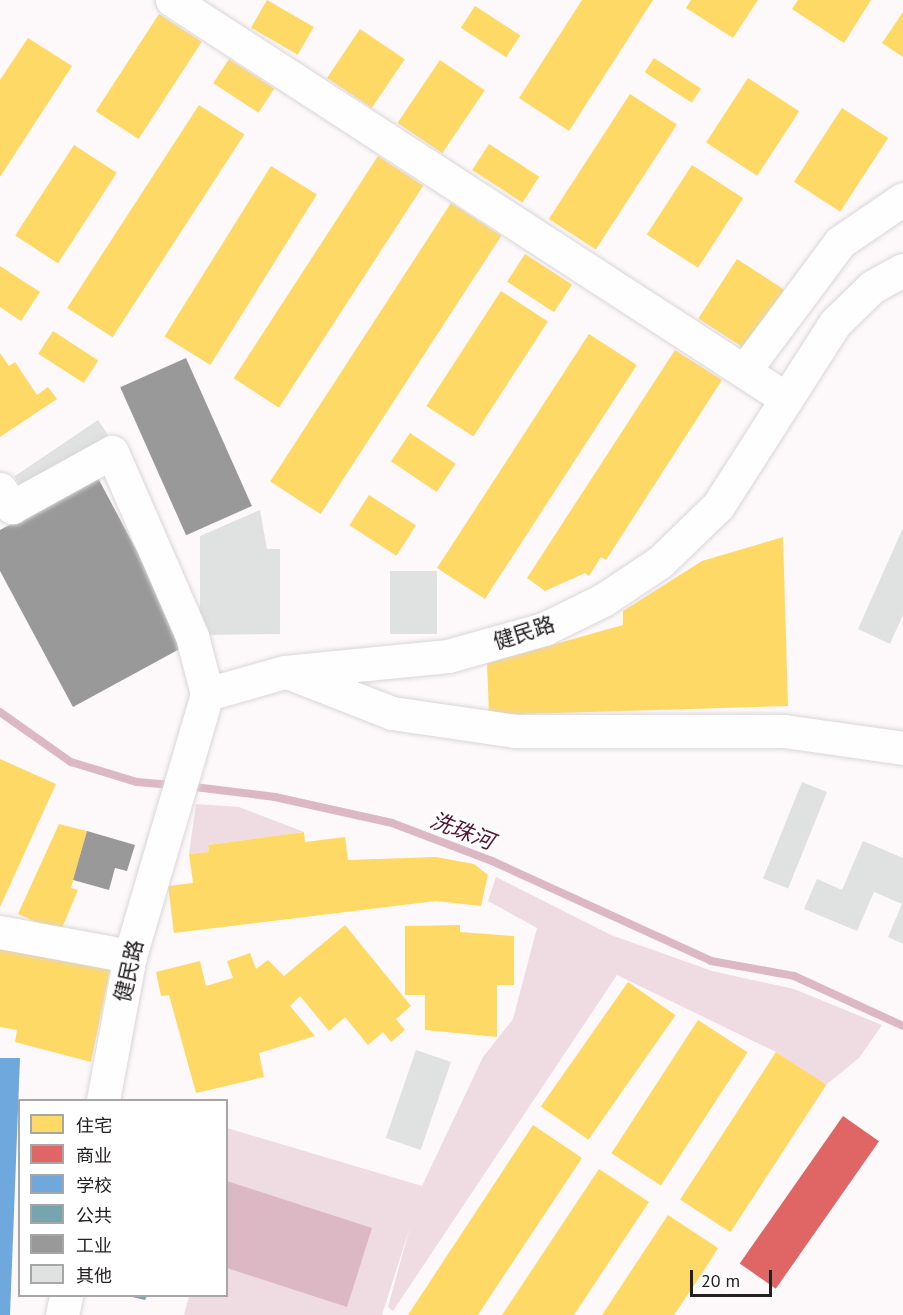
<!DOCTYPE html>
<html>
<head>
<meta charset="utf-8">
<style>
	body { margin:0 }
	#map { position:relative; width:903px; height:1315px; overflow:hidden; background:#fdf9fb; font-family:"PT Sans","Noto Sans SC",sans-serif }
	div>[style] { position:absolute }
	[style*='--x'] { left:calc(var(--x)*1px); top:calc(var(--y)*1px); width:calc(var(--w)*1px); rotate:calc(var(--a)*1deg) }
	.green>* { inset:0; background:#efdbe2 }
	.water>* { inset:0; background:#dcb8c5 }
	.homes>* { inset:0; background:#ffd966; transform-origin:0 0 }
	.shops>* { inset:0; background:#e06666; transform-origin:0 0 }
	.schools>* { inset:0; background:#6fa8dc }
	.public>* { inset:0; background:#76a5af }
	.industry>* { inset:0; background:#999; transform-origin:0 0 }
	.stream>* { height:8px; margin:-4px; padding:0 4px; transform-origin:4px; border-radius:4px; background:#dcb8c5 }
	.building>* { inset:0; background:#e0e1e1; transform-origin:0 0 }
	.roads { filter:drop-shadow(0 0 2px #d9d6d8) drop-shadow(0 0 2px #d9d6d8) }
	.minor>* { height:33px; margin:-16.5px; padding:0 16.5px; transform-origin:16.5px; border-radius:16.5px; background:#fffefe }
	span { translate:-50% -50%; white-space:nowrap; text-align:center; line-height:1.15; -webkit-text-stroke:6px #fff; paint-order:stroke }
	.street-label { font-size:21px; color:#242022 }
	.water-label { font-size:22px; color:#531734; font-style:italic }
	.legend { position:absolute; left:18px; top:1099px; width:210px; height:198px; box-sizing:border-box; background:#fff; border:2px solid #a7a6a7; margin:0; padding:8px 10px; list-style:none; font-size:18px; color:#242022 }
	.legend li { display:flex; align-items:center; gap:12px; height:30px }
	.legend b { width:30px; border:2px solid #a7a6a7 }
	.scale { position:absolute; left:690px; top:1270px; width:82px; height:27px; box-sizing:border-box; border:3px solid #242022; border-top:0; padding-left:8px; font-size:18px; line-height:21px; white-space:nowrap; color:#242022; -webkit-text-stroke:4px #fff; paint-order:stroke }
</style>
</head>
<body>
<div id="map">
	<div class="green">
		<div style="clip-path:polygon(196px 804px,239px 807px,304px 832px,208px 845px,209px 852px,189px 854px)"></div>
		<div style="clip-path:polygon(496px 877px,611px 935px,712px 971px,794px 989px,882px 1025px,859px 1058px,826px 1085px,776px 1052px,617px 975px,393px 1311px,388px 1307px,410px 1227px,382px 1315px,184px 1315px,189px 1296px,226px 1296px,227px 1128px,422px 1186px,483px 1057px,513px 1019px,537px 928px,488px 901px)"></div>
	</div>
	<div class="water">
		<div style="clip-path:polygon(227px 1181px,372px 1228px,347px 1307px,227px 1268px)"></div>
	</div>
	<div class="homes">
		<div style="left:267px;top:0;width:54px;height:32px;rotate:30deg"></div>
		<div style="clip-path:polygon(582px 0,653px 0,569px 131px,519px 98px)"></div>
		<div style="clip-path:polygon(691px 0,758px 0,733px 38px,686px 8px)"></div>
		<div style="clip-path:polygon(798px 0,871px 0,844px 43px,792px 9px)"></div>
		<div style="left:475px;top:6px;width:54px;height:26px;rotate:33deg"></div>
		<div style="clip-path:polygon(903px 12px,903px 57px,882px 43px)"></div>
		<div style="left:159px;top:14px;width:51px;height:116px;rotate:33deg"></div>
		<div style="left:360px;top:29px;width:54px;height:59px;rotate:34deg"></div>
		<div style="clip-path:polygon(28px 38px,72px 66px,0 177px,0 80px)"></div>
		<div style="left:654px;top:58px;width:56px;height:17px;rotate:33deg"></div>
		<div style="left:229px;top:59px;width:54px;height:29px;rotate:33deg"></div>
		<div style="left:440px;top:60px;width:54px;height:76px;rotate:34deg"></div>
		<div style="left:748px;top:78px;width:61px;height:77px;rotate:33deg"></div>
		<div style="left:630px;top:94px;width:56px;height:149px;rotate:33deg"></div>
		<div style="left:199px;top:105px;width:54px;height:242px;rotate:33deg"></div>
		<div style="left:842px;top:108px;width:55px;height:88px;rotate:33deg"></div>
		<div style="left:489px;top:144px;width:60px;height:31px;rotate:33deg"></div>
		<div style="left:74px;top:145px;width:51px;height:108px;rotate:33deg"></div>
		<div style="left:378px;top:156px;width:54px;height:265px;rotate:33deg"></div>
		<div style="left:692px;top:165px;width:61px;height:83px;rotate:33deg"></div>
		<div style="left:271px;top:166px;width:54px;height:201px;rotate:32deg"></div>
		<div style="left:451px;top:203px;width:60px;height:332px;rotate:33deg"></div>
		<div style="left:525px;top:254px;width:56px;height:33px;rotate:33deg"></div>
		<div style="left:737px;top:259px;width:56px;height:71px;rotate:33deg"></div>
		<div style="clip-path:polygon(0 266px,40px 292px,21px 321px,0 307px)"></div>
		<div style="left:501px;top:291px;width:56px;height:137px;rotate:33deg"></div>
		<div style="left:53px;top:331px;width:54px;height:27px;rotate:33deg"></div>
		<div style="left:589px;top:334px;width:57px;height:279px;rotate:33deg"></div>
		<div style="clip-path:polygon(675px 350px,722px 380px,606px 560px,601px 557px,589px 576px,585px 573px,545px 591px,527px 578px)"></div>
		<div style="clip-path:polygon(0 353px,9px 366px,15px 362px,37px 395px,48px 387px,57px 399px,0 437px)"></div>
		<div style="left:410px;top:433px;width:55px;height:34px;rotate:34deg"></div>
		<div style="left:369px;top:495px;width:56px;height:36px;rotate:33deg"></div>
		<div style="clip-path:polygon(783px 537px,788px 706px,489px 715px,487px 663px,623px 625px,623px 611px,702px 561px)"></div>
		<div style="clip-path:polygon(0 759px,56px 784px,0 907px)"></div>
		<div style="clip-path:polygon(59px 824px,87px 831px,71px 888px,78px 890px,62px 928px,49px 928px,18px 914px)"></div>
		<div style="clip-path:polygon(304px 832px,305px 842px,345px 837px,348px 860px,436px 857px,474px 864px,488px 875px,481px 906px,436px 901px,174px 933px,168px 886px,193px 883px,189px 854px,209px 852px,208px 845px)"></div>
		<div style="clip-path:polygon(345px 925px,411px 1006px,396px 1019px,405px 1030px,391px 1042px,383px 1032px,368px 1045px,345px 1017px,329px 1031px,300px 996px,290px 1006px,315px 1036px,259px 1053px,264px 1077px,196px 1093px,169px 995px,161px 996px,156px 972px,200px 961px,206px 986px,233px 978px,227px 961px,250px 953px,256px 969px,268px 960px,284px 976px)"></div>
		<div style="clip-path:polygon(460px 925px,460px 932px,514px 936px,514px 985px,497px 985px,497px 1037px,425px 1030px,425px 995px,405px 995px,405px 926px)"></div>
		<div style="clip-path:polygon(0 942px,111px 965px,91px 1062px,15px 1042px,17px 1030px,0 1027px)"></div>
		<div style="left:628px;top:982px;width:58px;height:152px;rotate:35deg"></div>
		<div style="left:698px;top:1020px;width:59px;height:159px;rotate:33deg"></div>
		<div style="left:776px;top:1052px;width:60px;height:176px;rotate:33deg"></div>
		<div style="clip-path:polygon(533px 1125px,582px 1158px,503px 1277px,478px 1315px,408px 1315px)"></div>
		<div style="clip-path:polygon(599px 1169px,649px 1202px,574px 1315px,502px 1315px)"></div>
		<div style="clip-path:polygon(668px 1215px,718px 1248px,703px 1272px,674px 1315px,602px 1315px)"></div>
	</div>
	<div class="shops">
		<div style="left:843px;top:1116px;width:44px;height:180px;rotate:35deg"></div>
	</div>
	<div class="schools">
		<div style="clip-path:polygon(0 1058px,20px 1058px,10px 1315px,0 1315px)"></div>
	</div>
	<div class="public">
		<div style="clip-path:polygon(128px 1296px,147px 1296px,145px 1300px)"></div>
	</div>
	<div class="industry">
		<div style="left:186px;top:358px;width:162px;height:72px;rotate:66deg"></div>
		<div style="clip-path:polygon(98px 478px,187px 645px,73px 707px,0 571px,0 530px)"></div>
		<div style="clip-path:polygon(87px 831px,135px 845px,127px 871px,115px 868px,109px 890px,73px 880px)"></div>
	</div>
	<div class="stream">
		<div style="--x:0;--y:712;--w:87;--a:35.2"></div>
		<div style="--x:71;--y:762;--w:69;--a:16.9"></div>
		<div style="--x:137;--y:782;--w:37;--a:5"></div>
		<div style="--x:186;--y:786;--w:90;--a:7"></div>
		<div style="--x:275;--y:797;--w:120;--a:12.5"></div>
		<div style="--x:392;--y:823;--w:107;--a:20.8"></div>
		<div style="--x:492;--y:861;--w:241;--a:24.5"></div>
		<div style="--x:711;--y:961;--w:84;--a:10.2"></div>
		<div style="--x:794;--y:976;--w:120;--a:24.6"></div>
	</div>
	<div class="building">
		<div style="left:98px;top:420px;width:18px;height:101px;rotate:56deg"></div>
		<div style="clip-path:polygon(260px 510px,267px 549px,280px 549px,280px 634px,200px 635px,200px 536px)"></div>
		<div style="clip-path:polygon(903px 528px,903px 615px,890px 644px,858px 629px)"></div>
		<div style="left:390px;top:571px;width:47px;height:63px"></div>
		<div style="left:802px;top:782px;width:27px;height:104px;rotate:22deg"></div>
		<div style="clip-path:polygon(863px 841px,903px 858px,903px 944px,888px 937px,902px 904px,874px 892px,857px 931px,804px 909px,817px 879px,842px 890px)"></div>
		<div style="left:416px;top:1050px;width:37px;height:93px;rotate:19deg"></div>
	</div>
	<div class="roads">
		<div class="minor">
			<div style="--x:172;--y:0;--w:731;--a:32.99"></div>
			<div style="--x:744;--y:371;--w:161;--a:-53.3"></div>
			<div style="--x:840;--y:242;--w:76;--a:-34.3"></div>
			<div style="--x:0;--y:489;--w:22;--a:56"></div>
			<div style="--x:12;--y:507;--w:114;--a:-28.8"></div>
			<div style="--x:112;--y:452;--w:201;--a:66.5"></div>
			<div style="--x:192;--y:636;--w:60;--a:75.5"></div>
			<div style="--x:292;--y:674;--w:107;--a:21.3"></div>
			<div style="--x:392;--y:713;--w:124;--a:8.3"></div>
			<div style="--x:515;--y:731;--w:269;--a:0"></div>
			<div style="--x:784;--y:731;--w:120;--a:8.1"></div>
			<div style="--x:0;--y:932;--w:132;--a:10.5"></div>
			<div style="--x:103;--y:1100;--w:147;--a:-79.4"></div>
			<div style="--x:130;--y:956;--w:273;--a:-73.6"></div>
			<div style="--x:207;--y:694;--w:81;--a:-15.8"></div>
			<div style="--x:285;--y:672;--w:164;--a:-5.6"></div>
			<div style="--x:448;--y:656;--w:100;--a:-15.7"></div>
			<div style="--x:544;--y:629;--w:66;--a:-26.2"></div>
			<div style="--x:603;--y:600;--w:69;--a:-33.7"></div>
			<div style="--x:660;--y:562;--w:81;--a:-44"></div>
			<div style="--x:718;--y:506;--w:217;--a:-57.4"></div>
			<div style="--x:835;--y:323;--w:52;--a:-44.2"></div>
			<div style="--x:872;--y:287;--w:35;--a:-29"></div>
			<div style="--x:62;--y:1315;--w:19;--a:-78"></div>
		</div>
	</div>
	<div class="street-label">
		<span style="left:524px;top:633px;rotate:-18deg">健民路</span>
		<span style="left:129px;top:971px;rotate:-77deg">健民路</span>
	</div>
	<div class="water-label">
		<span style="left:462px;top:831px;rotate:21deg">洗珠河</span>
	</div>
	<ul class="legend">
	<li><b style="height:16px;background:#ffd966"></b>住宅</li>
	<li><b style="height:16px;background:#e06666"></b>商业</li>
	<li><b style="height:16px;background:#6fa8dc"></b>学校</li>
	<li><b style="height:16px;background:#76a5af"></b>公共</li>
	<li><b style="height:16px;background:#999"></b>工业</li>
	<li><b style="height:16px;background:#e0e1e1"></b>其他</li>
	</ul>
	<div class="scale">20 m</div>
</div>
</body>
</html>
